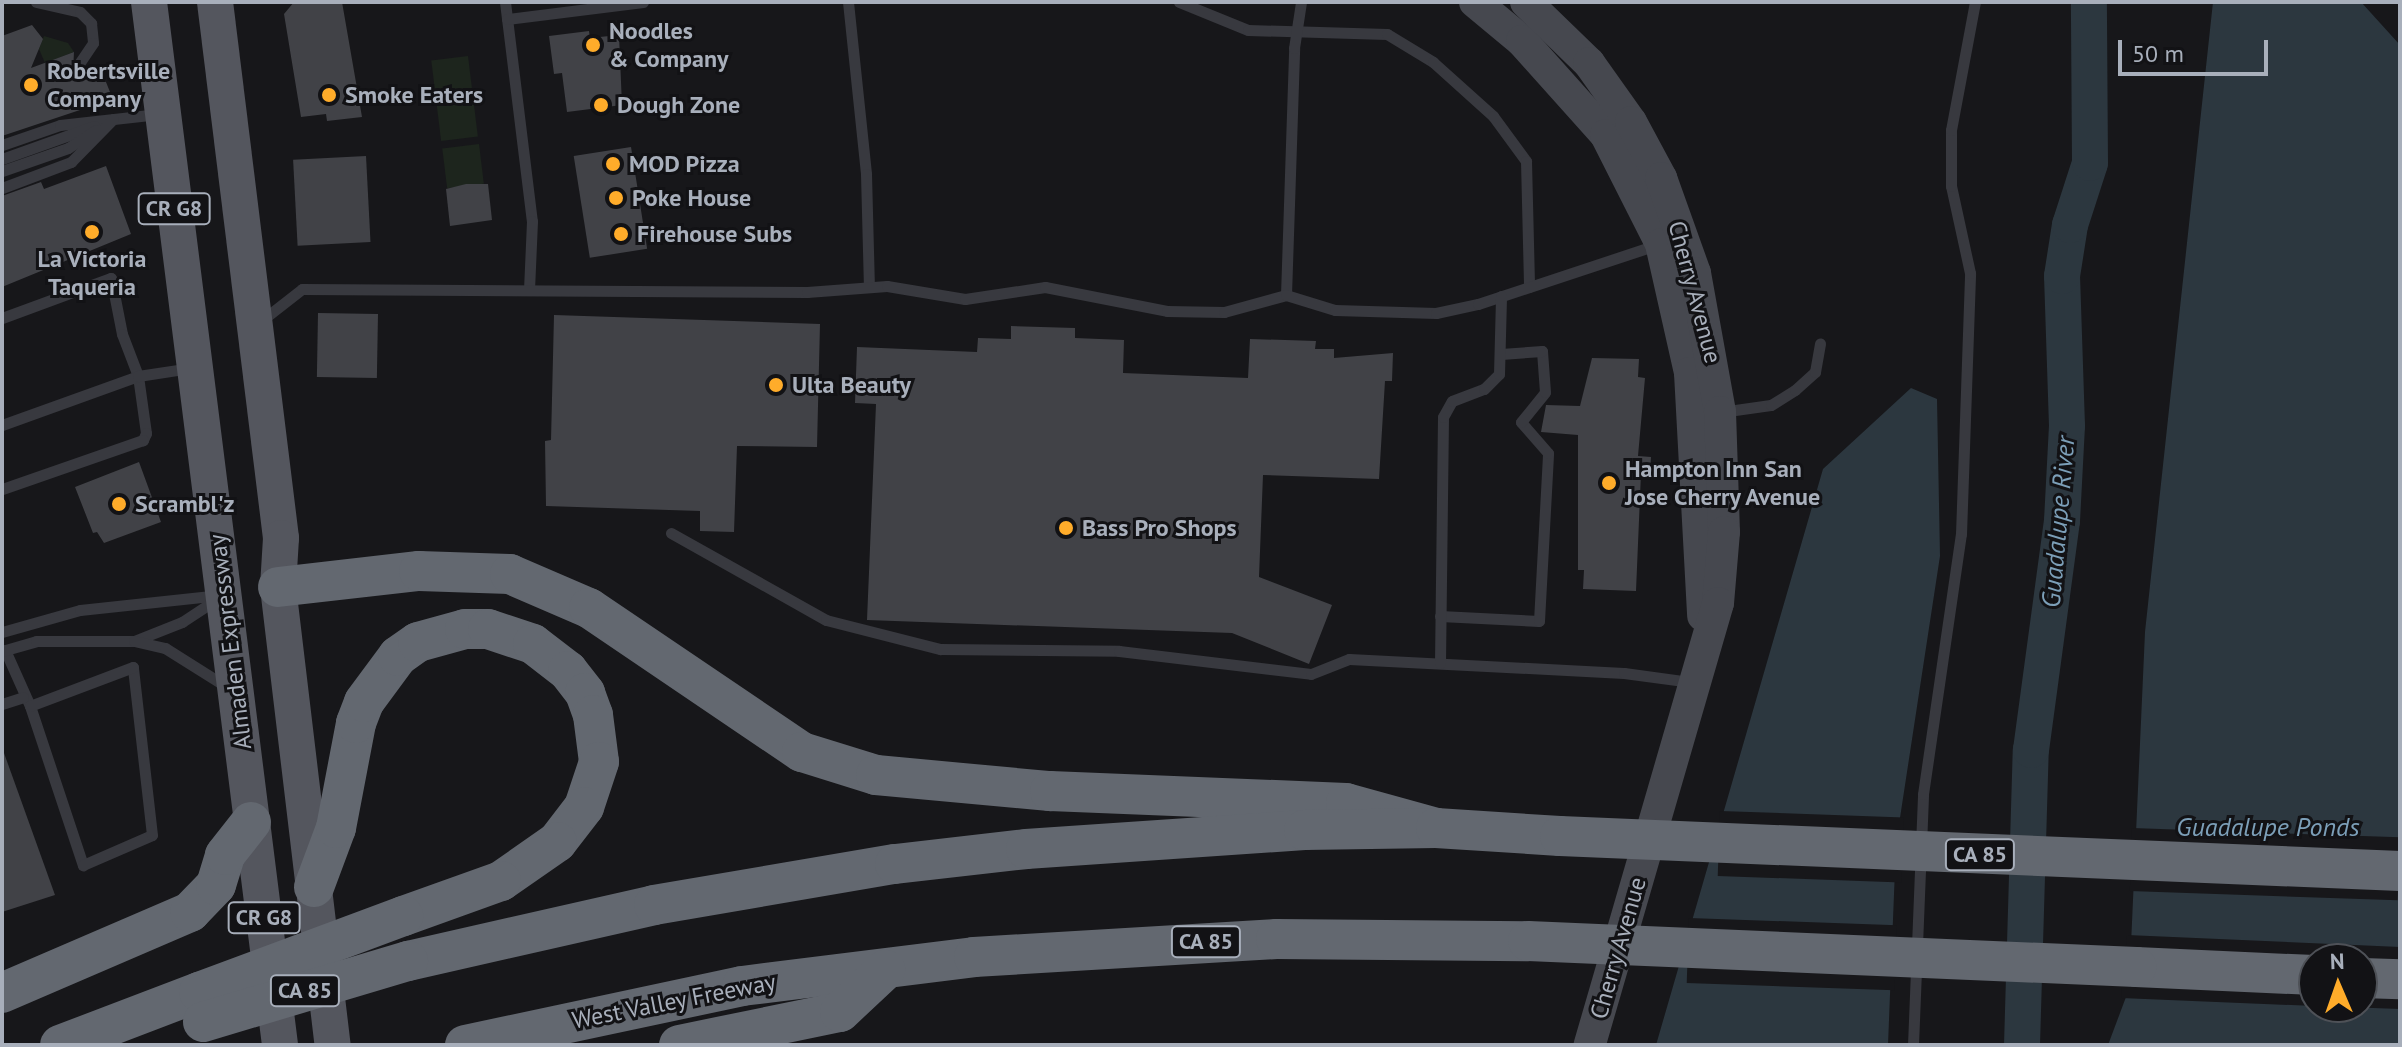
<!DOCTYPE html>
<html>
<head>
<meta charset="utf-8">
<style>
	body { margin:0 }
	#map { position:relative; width:2402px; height:1047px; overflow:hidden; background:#17171a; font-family:"PT Sans",sans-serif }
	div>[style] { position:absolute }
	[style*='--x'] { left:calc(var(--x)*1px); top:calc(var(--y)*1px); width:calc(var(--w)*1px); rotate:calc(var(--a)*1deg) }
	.green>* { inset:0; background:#1d251d; transform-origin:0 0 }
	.water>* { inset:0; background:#2c373f }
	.pier>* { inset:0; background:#17171a; transform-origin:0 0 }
	.river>* { height:36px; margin:-18px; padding:0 18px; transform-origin:18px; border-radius:18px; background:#2c373f }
	.building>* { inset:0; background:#414247; transform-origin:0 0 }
	.lane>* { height:11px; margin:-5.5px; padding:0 5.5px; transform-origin:5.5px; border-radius:5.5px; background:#38393f }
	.secondary>* { height:32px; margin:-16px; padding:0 16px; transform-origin:16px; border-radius:16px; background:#46484f }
	.primary>* { height:36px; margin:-18px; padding:0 18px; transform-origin:18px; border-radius:18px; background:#54565e }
	.highway>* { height:40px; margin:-20px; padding:0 20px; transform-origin:20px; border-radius:20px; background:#636870 }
	.highway-bridge>* { height:40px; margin:-20px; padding:0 20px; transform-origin:20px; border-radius:20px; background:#636870 }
	.dots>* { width:22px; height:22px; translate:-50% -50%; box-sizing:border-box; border:4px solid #121215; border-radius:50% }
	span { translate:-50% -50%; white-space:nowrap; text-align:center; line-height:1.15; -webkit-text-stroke:6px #121215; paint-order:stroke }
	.shield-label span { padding:2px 6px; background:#121215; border:2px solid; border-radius:6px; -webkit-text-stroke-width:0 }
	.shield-label { font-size:22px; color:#a8afbb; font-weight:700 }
	.poi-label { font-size:24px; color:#a8afbb; font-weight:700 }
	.left { translate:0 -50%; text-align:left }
	.street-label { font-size:24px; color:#a8afbb }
	.water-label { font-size:26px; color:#7c9fb8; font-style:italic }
	.frame { position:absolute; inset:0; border:4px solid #a8afbb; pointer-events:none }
	.north { position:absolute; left:2298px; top:943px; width:80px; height:80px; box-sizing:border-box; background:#121215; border:2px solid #4e5157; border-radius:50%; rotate:358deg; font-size:22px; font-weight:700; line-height:32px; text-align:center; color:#a8afbb }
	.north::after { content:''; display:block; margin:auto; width:28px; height:36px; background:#ffac2a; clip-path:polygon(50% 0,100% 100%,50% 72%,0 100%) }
	.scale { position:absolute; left:2118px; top:40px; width:150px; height:36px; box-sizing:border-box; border:4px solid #a8afbb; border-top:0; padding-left:10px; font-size:24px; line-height:28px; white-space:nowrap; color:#a8afbb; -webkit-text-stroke:6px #121215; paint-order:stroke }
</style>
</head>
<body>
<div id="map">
	<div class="green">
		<div style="clip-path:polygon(44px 36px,68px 43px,74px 52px,45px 63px,39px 49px)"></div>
		<div style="left:468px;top:56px;width:81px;height:37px;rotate:83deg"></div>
		<div style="left:479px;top:144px;width:40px;height:37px;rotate:83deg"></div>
	</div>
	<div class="water">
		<div style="clip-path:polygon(evenodd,2213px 2px,2361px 2px,2400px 45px,2400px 1045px,2108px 1045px,2129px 989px,2145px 632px,2213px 2px,2314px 959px,2362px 959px,2362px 1007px,2314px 1007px,2314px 959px)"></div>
		<div style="clip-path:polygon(1911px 388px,1937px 399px,1940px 556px,1896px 844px,1888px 1045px,1656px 1045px,1823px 469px)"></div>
	</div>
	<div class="pier">
		<div style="left:1720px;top:811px;width:184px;height:65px;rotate:2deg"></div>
		<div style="left:2132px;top:828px;width:268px;height:63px;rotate:2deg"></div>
		<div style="left:1689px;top:918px;width:208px;height:65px;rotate:2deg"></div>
		<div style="clip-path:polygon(2127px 935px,2400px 947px,2400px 1009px,2346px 1007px,2362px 1007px,2362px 959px,2314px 959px,2314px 1006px,2121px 998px)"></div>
	</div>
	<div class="river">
		<div style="--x:2022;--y:1045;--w:295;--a:-88.3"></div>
		<div style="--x:2031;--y:750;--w:231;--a:-82.3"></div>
		<div style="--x:2062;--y:521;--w:95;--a:-87"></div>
		<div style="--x:2067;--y:426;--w:150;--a:-91.9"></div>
		<div style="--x:2062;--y:276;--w:52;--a:-81.1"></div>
		<div style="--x:2070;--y:225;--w:65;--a:-72.1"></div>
		<div style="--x:2090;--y:163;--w:161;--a:-90.4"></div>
	</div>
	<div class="building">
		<div style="clip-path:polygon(294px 2px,342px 2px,362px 117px,327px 121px,326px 114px,301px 117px,284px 14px)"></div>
		<div style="clip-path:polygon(32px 25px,43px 39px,31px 68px,74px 52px,73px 72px,84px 79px,102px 72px,110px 92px,89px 100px,89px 107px,2px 136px,2px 36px)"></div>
		<div style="clip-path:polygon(589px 31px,590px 38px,619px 35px,622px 105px,567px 112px,562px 73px,554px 74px,549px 36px)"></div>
		<div style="left:631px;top:147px;width:103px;height:58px;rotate:81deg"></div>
		<div style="left:366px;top:156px;width:86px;height:73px;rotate:87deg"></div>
		<div style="clip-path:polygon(106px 166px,131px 234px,2px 287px,2px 196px,41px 182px,44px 189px)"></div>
		<div style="clip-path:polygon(466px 184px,488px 184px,492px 220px,450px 226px,446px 189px)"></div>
		<div style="left:318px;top:313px;width:60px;height:64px;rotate:1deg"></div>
		<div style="clip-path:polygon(554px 315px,820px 324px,817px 447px,737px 446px,734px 532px,700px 531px,700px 511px,546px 506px,545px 441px,551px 440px)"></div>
		<div style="clip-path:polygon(1011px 326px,1075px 328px,1075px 338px,1124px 340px,1123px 373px,1248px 378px,1250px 339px,1316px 341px,1315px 349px,1334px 349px,1334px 358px,1393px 353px,1392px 381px,1385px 381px,1379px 479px,1263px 475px,1259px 577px,1332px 605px,1309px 664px,1232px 633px,867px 620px,876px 404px,855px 403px,857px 347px,977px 352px,978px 338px,1011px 339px)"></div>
		<div style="clip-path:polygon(1592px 358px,1639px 359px,1638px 377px,1645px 378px,1638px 456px,1651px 457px,1650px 474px,1641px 473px,1636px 591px,1583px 589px,1584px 570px,1578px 570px,1578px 435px,1541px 432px,1546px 405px,1580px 406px)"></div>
		<div style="clip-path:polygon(139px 462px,161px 522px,104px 543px,97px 532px,93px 533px,75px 487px)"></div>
		<div style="clip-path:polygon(4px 753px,55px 895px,2px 912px,2px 754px)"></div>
	</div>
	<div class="lane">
		<div style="--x:36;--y:2;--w:45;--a:12.8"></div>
		<div style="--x:80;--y:12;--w:16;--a:45"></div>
		<div style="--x:91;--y:23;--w:20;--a:84"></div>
		<div style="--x:93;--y:43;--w:27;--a:124"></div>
		<div style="--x:505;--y:2;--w:221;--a:83"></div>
		<div style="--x:532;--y:221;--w:68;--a:92.5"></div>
		<div style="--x:848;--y:2;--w:173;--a:84"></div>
		<div style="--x:866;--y:174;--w:113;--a:88.5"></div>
		<div style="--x:1179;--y:2;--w:74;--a:22.1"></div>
		<div style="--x:1248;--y:30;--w:139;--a:1.6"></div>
		<div style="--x:1387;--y:34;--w:54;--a:31.3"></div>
		<div style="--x:1433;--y:62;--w:81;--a:42"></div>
		<div style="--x:1493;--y:116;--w:56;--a:53.7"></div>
		<div style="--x:1526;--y:161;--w:126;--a:88.6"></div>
		<div style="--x:507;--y:19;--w:137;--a:-7.1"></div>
		<div style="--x:2;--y:145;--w:61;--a:-19"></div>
		<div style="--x:60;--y:125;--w:99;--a:-6.4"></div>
		<div style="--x:2;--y:159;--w:98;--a:-19.7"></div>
		<div style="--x:2;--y:171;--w:70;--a:-19.2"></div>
		<div style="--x:68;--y:148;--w:33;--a:-33"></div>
		<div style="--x:2;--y:188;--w:74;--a:-20.6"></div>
		<div style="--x:71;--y:162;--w:60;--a:-45.7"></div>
		<div style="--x:1286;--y:295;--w:247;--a:-88.1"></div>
		<div style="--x:1294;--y:48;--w:47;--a:-81.3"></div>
		<div style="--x:2;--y:318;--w:116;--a:-20.2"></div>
		<div style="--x:111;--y:278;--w:57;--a:78.9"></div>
		<div style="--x:122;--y:334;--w:45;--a:69.1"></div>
		<div style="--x:138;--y:376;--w:58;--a:82"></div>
		<div style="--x:146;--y:433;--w:8;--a:113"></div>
		<div style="--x:143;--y:440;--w:149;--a:160.8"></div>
		<div style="--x:261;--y:321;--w:52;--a:-38"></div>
		<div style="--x:302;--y:289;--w:505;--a:0.34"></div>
		<div style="--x:807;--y:292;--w:80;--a:-4.3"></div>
		<div style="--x:887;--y:286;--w:79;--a:9.5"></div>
		<div style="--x:965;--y:299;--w:81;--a:-8.5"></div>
		<div style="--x:1045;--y:287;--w:124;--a:11.1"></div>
		<div style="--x:1167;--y:311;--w:57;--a:1"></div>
		<div style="--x:1224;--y:312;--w:64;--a:-15.3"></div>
		<div style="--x:1286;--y:295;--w:51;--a:17"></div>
		<div style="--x:1335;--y:310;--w:101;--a:1.7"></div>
		<div style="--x:1436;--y:313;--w:43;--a:-12.1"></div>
		<div style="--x:1478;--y:304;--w:191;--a:-18.3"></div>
		<div style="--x:1721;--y:412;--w:50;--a:-8"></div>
		<div style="--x:1771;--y:405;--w:28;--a:-32"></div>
		<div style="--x:1795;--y:390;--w:27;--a:-42"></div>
		<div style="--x:1815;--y:372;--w:29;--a:-80"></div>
		<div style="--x:2;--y:425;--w:145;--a:-19.8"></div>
		<div style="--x:138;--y:376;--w:54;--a:-8.6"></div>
		<div style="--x:671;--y:533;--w:178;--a:29.3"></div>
		<div style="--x:826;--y:620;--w:118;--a:14.3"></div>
		<div style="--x:940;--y:649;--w:179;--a:0.6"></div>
		<div style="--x:1119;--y:651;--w:193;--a:6.8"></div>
		<div style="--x:1311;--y:674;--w:41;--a:-21.5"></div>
		<div style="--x:1349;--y:659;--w:275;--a:2.9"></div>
		<div style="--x:1624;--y:673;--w:68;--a:7.7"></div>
		<div style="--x:1440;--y:616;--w:99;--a:2.9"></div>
		<div style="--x:1539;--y:621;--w:168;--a:-86.9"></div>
		<div style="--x:1548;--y:453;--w:41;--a:-131.1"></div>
		<div style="--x:1521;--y:422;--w:38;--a:-51"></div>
		<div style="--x:1545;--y:392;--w:41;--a:-94.2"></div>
		<div style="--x:1542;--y:351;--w:41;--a:175.8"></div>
		<div style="--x:2;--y:632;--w:81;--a:-15.8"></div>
		<div style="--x:80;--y:610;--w:141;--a:-6.1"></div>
		<div style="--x:134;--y:641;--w:52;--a:-21.6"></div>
		<div style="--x:182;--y:622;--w:42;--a:-33.3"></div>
		<div style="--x:5;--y:650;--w:61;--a:65.9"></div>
		<div style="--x:30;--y:706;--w:168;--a:71.6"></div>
		<div style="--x:83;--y:865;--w:75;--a:-23.5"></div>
		<div style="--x:152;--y:835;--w:169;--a:-96.5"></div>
		<div style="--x:133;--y:667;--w:110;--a:159.3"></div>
		<div style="--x:2;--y:651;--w:35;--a:-16"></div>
		<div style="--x:36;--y:641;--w:98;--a:0"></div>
		<div style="--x:134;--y:641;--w:32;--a:13"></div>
		<div style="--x:165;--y:648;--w:73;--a:32.2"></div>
		<div style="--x:1440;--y:663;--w:246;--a:-89.3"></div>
		<div style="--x:1443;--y:417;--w:18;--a:-61"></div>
		<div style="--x:1452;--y:401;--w:34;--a:-21"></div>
		<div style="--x:1484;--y:389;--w:21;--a:-45"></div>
		<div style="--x:1499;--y:374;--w:78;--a:-88.5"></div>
		<div style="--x:2;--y:704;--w:22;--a:-18"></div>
		<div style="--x:1913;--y:1045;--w:251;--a:-87.7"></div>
		<div style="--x:1923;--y:794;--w:263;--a:-81.7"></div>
		<div style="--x:1961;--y:534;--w:261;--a:-88"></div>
		<div style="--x:1970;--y:273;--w:89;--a:-102.3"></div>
		<div style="--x:1951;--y:186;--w:56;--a:-90"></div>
		<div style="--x:1951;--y:130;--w:130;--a:-79.4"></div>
	</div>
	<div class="secondary">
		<div style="--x:1475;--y:2;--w:61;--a:39.7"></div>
		<div style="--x:1522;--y:41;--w:126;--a:48.2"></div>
		<div style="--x:1606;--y:135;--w:122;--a:63.2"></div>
		<div style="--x:1661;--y:244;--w:132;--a:77.3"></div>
		<div style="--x:1690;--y:373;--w:243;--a:86.9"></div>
		<div style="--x:1526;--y:2;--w:88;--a:44.1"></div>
		<div style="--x:1589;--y:63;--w:72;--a:54.6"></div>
		<div style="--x:1631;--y:122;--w:64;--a:61.8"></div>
		<div style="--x:1661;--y:178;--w:101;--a:70.3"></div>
		<div style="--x:1695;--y:273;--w:141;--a:79.8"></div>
		<div style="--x:1720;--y:412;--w:120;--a:88.1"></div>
		<div style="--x:1724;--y:532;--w:71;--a:94.8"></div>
		<div style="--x:1718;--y:603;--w:460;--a:106.2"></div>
	</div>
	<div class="primary">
		<div style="--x:149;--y:2;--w:1051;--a:82.84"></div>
		<div style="--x:215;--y:2;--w:540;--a:82.98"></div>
		<div style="--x:281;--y:538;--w:49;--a:93.5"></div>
		<div style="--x:278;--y:587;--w:461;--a:83.2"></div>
	</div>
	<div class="highway">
		<div style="--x:278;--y:587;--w:142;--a:-6.5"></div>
		<div style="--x:419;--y:571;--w:91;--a:1.9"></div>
		<div style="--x:510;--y:574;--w:86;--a:23.3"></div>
		<div style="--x:589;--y:608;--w:257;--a:34.1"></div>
		<div style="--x:802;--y:752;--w:77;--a:17.3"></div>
		<div style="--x:876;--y:775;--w:175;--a:5.3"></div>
		<div style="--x:1050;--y:791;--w:296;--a:2.3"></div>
		<div style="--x:1346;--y:803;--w:93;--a:15.5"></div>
		<div style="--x:314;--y:887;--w:63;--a:-69.6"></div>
		<div style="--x:336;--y:828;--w:107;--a:-79.2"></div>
		<div style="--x:356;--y:723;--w:22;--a:-69"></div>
		<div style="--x:364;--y:702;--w:57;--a:-53.5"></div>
		<div style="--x:398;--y:656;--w:24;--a:-35"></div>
		<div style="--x:418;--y:642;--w:49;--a:-15.5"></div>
		<div style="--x:465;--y:629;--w:23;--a:0"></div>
		<div style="--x:488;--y:629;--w:47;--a:18.4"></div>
		<div style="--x:533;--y:644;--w:44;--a:37.6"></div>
		<div style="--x:568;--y:671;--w:28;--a:52"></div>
		<div style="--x:585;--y:693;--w:23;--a:70"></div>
		<div style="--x:593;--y:715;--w:47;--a:82.7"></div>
		<div style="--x:599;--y:762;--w:47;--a:108.4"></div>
		<div style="--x:584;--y:807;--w:44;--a:127.6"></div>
		<div style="--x:557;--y:842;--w:68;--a:145.1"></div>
		<div style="--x:501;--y:881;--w:104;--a:160.3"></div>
		<div style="--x:408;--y:961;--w:252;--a:-12.8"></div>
		<div style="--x:654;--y:905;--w:244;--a:-9.7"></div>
		<div style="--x:895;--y:864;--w:132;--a:-6.5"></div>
		<div style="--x:1026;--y:849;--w:279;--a:-3.9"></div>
		<div style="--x:1304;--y:830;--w:132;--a:-0.9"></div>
		<div style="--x:1436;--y:828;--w:124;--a:3.7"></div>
		<div style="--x:2136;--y:967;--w:178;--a:2.6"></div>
		<div style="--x:2362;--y:978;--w:38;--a:2"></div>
		<div style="--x:2;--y:993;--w:205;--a:-23.3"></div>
		<div style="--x:190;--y:912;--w:37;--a:-46"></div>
		<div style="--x:216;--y:885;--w:31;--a:-73"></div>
		<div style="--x:225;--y:855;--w:42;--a:-51.8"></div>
		<div style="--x:60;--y:1045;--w:149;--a:-20.9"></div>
		<div style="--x:465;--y:1045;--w:283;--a:-12"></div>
		<div style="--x:742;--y:986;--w:234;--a:-7.1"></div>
		<div style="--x:974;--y:957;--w:303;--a:-3.4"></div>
		<div style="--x:1276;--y:939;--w:252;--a:0.5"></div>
		<div style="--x:679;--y:1045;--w:164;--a:-11.6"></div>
		<div style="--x:840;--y:1012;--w:62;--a:-43"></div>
	</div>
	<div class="highway-bridge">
		<div style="--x:1560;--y:836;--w:841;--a:2.39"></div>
		<div style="--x:1528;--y:941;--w:609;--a:2.45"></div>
		<div style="--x:199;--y:992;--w:218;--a:-20.4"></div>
		<div style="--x:203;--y:1022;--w:214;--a:-16.6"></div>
	</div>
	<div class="dots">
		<div style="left:593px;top:45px;background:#ffac2a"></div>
		<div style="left:31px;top:85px;background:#ffac2a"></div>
		<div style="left:329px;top:95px;background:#ffac2a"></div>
		<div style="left:601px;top:105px;background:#ffac2a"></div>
		<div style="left:613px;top:164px;background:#ffac2a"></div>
		<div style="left:616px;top:198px;background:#ffac2a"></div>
		<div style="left:92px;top:232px;background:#ffac2a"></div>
		<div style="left:621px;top:234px;background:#ffac2a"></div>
		<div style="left:776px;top:385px;background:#ffac2a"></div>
		<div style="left:1609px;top:483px;background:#ffac2a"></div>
		<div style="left:119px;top:504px;background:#ffac2a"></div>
		<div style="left:1066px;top:528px;background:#ffac2a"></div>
	</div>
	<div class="shield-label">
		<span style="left:174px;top:209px">CR G8</span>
		<span style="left:1980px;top:855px">CA 85</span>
		<span style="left:264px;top:918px">CR G8</span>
		<span style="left:1206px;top:942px">CA 85</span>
		<span style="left:305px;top:991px">CA 85</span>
	</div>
	<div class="poi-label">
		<span class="left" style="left:609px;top:45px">Noodles<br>&amp; Company</span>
		<span class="left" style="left:47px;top:85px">Robertsville<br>Company</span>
		<span class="left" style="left:345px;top:95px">Smoke Eaters</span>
		<span class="left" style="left:617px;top:105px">Dough Zone</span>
		<span class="left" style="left:629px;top:164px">MOD Pizza</span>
		<span class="left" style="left:632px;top:198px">Poke House</span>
		<span class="left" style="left:637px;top:234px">Firehouse Subs</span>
		<span style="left:92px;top:273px">La Victoria<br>Taqueria</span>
		<span class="left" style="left:792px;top:385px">Ulta Beauty</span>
		<span class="left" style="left:1625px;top:483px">Hampton Inn San<br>Jose Cherry Avenue</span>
		<span class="left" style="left:135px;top:504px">Scrambl'z</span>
		<span class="left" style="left:1082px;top:528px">Bass Pro Shops</span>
	</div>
	<div class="street-label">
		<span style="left:1695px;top:292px;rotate:75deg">Cherry Avenue</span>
		<span style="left:230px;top:642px;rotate:-97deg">Almaden Expressway</span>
		<span style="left:1618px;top:948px;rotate:-74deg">Cherry Avenue</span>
		<span style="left:674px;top:1001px;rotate:-11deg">West Valley Freeway</span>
	</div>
	<div class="water-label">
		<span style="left:2058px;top:522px;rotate:-85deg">Guadalupe River</span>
		<span style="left:2268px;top:827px">Guadalupe Ponds</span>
	</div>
	<div class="frame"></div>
	<div class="north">N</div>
	<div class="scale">50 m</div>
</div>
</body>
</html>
